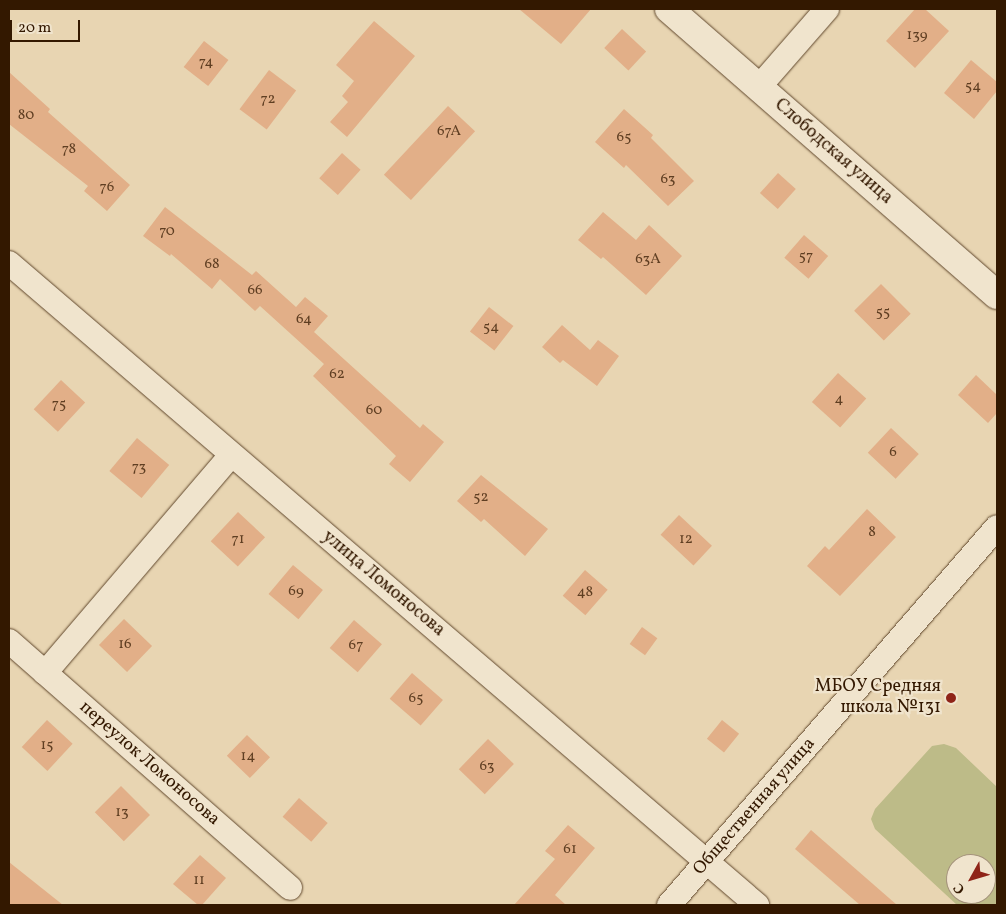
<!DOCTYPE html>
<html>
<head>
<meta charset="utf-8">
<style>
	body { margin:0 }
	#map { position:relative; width:1006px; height:914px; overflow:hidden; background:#e8d5b2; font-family:Vollkorn,serif }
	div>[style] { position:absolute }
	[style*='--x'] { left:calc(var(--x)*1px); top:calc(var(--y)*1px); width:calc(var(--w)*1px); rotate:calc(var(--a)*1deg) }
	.green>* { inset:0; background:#bdbb88 }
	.building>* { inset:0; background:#e2af88; transform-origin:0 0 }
	.roads { filter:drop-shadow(0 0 1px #60472c) drop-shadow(0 0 1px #60472c) }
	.street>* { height:24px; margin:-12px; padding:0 12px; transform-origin:12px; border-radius:12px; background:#f0e4cd }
	.secondary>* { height:28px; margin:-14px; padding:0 14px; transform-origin:14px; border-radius:14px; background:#f0e4cd }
	.dots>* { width:14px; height:14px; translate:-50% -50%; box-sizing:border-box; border:2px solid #f0e4cd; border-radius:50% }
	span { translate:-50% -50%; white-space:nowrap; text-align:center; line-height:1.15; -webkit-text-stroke:4.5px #f0e4cd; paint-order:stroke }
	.number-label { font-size:15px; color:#5f3e22 }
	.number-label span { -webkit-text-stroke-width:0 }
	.street-label { font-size:18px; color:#331800 }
	.poi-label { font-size:18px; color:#331800 }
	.right { translate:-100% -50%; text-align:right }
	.frame { position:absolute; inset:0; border:10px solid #331800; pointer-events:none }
	.north { position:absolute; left:946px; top:854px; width:50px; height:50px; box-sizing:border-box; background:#f0e4cd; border:1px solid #a4927b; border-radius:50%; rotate:231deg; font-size:14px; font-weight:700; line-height:20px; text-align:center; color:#331800 }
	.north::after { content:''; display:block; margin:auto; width:18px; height:22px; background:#8f2418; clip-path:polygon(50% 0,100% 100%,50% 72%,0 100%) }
	.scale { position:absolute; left:10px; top:20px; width:70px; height:22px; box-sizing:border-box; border:2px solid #331800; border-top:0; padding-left:6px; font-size:15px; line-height:18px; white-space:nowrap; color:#331800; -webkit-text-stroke:4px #f0e4cd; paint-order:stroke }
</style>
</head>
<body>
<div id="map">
	<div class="green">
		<div style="clip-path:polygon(evenodd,944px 744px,956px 748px,997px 787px,997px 905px,957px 905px,875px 829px,871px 819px,875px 809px,932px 746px,944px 744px,956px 864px,986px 864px,986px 894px,956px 894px,956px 864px)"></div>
	</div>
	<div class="building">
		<div style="clip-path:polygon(519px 9px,591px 9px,561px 44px)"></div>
		<div style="clip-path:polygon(915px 9px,925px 9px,949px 31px,915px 68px,886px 41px)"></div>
		<div style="clip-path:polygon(374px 21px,415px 56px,347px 137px,330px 122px,348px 102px,342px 96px,354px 81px,336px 65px)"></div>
		<div style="left:622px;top:29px;width:33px;height:26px;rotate:43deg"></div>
		<div style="left:204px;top:41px;width:31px;height:33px;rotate:38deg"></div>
		<div style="clip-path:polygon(971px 60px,997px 82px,997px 91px,974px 119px,944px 93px)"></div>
		<div style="left:269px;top:70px;width:34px;height:49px;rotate:37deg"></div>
		<div style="clip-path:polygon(9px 72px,50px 109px,48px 112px,130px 185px,107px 211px,84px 191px,88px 186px,9px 124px)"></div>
		<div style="left:448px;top:106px;width:37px;height:94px;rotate:43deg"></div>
		<div style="clip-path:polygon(624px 109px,653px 135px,651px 138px,694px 181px,668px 206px,626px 165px,624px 168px,595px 142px)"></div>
		<div style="left:342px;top:153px;width:25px;height:34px;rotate:42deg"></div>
		<div style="left:778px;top:173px;width:24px;height:27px;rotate:42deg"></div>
		<div style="clip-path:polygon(165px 207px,252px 275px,256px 271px,296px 307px,305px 297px,328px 316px,314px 332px,420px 428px,423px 424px,444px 442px,410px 482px,389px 464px,396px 456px,313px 376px,324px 364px,260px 306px,255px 311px,220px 279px,212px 289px,171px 254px,170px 256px,143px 236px)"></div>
		<div style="clip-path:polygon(603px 212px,636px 240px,649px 225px,682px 256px,646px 295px,603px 257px,601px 259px,578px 240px)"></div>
		<div style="left:804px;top:235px;width:32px;height:30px;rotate:41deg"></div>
		<div style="left:881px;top:284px;width:42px;height:38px;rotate:45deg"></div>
		<div style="left:489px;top:307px;width:31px;height:31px;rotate:38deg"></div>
		<div style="clip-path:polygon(562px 325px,590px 350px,598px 340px,619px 356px,597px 386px,563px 360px,560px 363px,542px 347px)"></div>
		<div style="left:838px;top:373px;width:38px;height:39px;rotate:42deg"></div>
		<div style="clip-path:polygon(976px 375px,997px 395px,997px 413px,988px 423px,958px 395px)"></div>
		<div style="left:61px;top:380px;width:33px;height:40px;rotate:43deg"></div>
		<div style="left:891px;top:428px;width:38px;height:34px;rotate:43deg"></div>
		<div style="left:137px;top:438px;width:42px;height:43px;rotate:40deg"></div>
		<div style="clip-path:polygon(481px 475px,548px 529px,525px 556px,484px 519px,481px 522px,457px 501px)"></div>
		<div style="clip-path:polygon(867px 509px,896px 537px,840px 596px,807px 566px,825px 546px,829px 550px)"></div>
		<div style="left:238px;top:512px;width:37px;height:40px;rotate:43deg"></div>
		<div style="left:679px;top:515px;width:45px;height:27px;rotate:43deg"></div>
		<div style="left:293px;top:565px;width:39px;height:38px;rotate:40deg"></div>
		<div style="left:585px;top:570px;width:30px;height:34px;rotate:41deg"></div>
		<div style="left:124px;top:619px;width:39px;height:36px;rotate:44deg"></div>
		<div style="left:354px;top:620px;width:37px;height:37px;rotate:41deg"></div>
		<div style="left:642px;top:627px;width:19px;height:21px;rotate:36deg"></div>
		<div style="left:412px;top:673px;width:41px;height:34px;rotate:41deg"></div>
		<div style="left:47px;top:720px;width:35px;height:37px;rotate:43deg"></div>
		<div style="left:722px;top:720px;width:22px;height:24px;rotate:39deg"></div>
		<div style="left:247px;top:735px;width:32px;height:29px;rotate:44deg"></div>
		<div style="left:488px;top:739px;width:36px;height:42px;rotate:44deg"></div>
		<div style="left:121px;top:786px;width:41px;height:37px;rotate:45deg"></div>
		<div style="left:299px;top:798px;width:38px;height:25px;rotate:41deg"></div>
		<div style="clip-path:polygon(568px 825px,595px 848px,555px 895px,566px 905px,514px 905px,555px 859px,545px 851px)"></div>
		<div style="clip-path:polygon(811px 830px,897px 905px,860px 905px,795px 849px)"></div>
		<div style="clip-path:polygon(200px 855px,226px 878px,202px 905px,198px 905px,173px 884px)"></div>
		<div style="clip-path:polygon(9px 862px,63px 905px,9px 905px)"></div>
	</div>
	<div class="roads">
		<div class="street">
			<div style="--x:758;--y:88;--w:105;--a:-48.9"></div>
			<div style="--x:9;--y:263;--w:986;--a:40.64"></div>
			<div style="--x:9;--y:641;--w:374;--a:41.3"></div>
			<div style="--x:45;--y:673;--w:287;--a:-49.5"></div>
			<div style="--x:669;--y:905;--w:500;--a:-49.05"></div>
		</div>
		<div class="secondary">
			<div style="--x:669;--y:9;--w:435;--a:41.1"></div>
		</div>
	</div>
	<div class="dots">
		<div style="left:951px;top:698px;background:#8f2418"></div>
	</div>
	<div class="number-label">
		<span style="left:917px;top:36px">139</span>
		<span style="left:206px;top:63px">74</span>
		<span style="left:973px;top:87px">54</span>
		<span style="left:268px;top:100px">72</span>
		<span style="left:26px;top:116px">80</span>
		<span style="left:449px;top:132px">67А</span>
		<span style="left:624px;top:138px">65</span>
		<span style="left:69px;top:150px">78</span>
		<span style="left:668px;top:180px">63</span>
		<span style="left:107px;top:188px">76</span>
		<span style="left:167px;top:232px">70</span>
		<span style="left:806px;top:257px">57</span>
		<span style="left:648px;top:260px">63А</span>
		<span style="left:212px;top:265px">68</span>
		<span style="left:255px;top:291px">66</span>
		<span style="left:883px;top:313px">55</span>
		<span style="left:304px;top:320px">64</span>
		<span style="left:491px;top:328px">54</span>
		<span style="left:337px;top:375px">62</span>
		<span style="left:839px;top:400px">4</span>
		<span style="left:59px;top:405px">75</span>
		<span style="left:374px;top:411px">60</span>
		<span style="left:893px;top:453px">6</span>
		<span style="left:139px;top:468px">73</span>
		<span style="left:481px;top:498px">52</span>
		<span style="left:872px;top:533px">8</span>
		<span style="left:238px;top:540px">71</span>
		<span style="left:686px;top:540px">12</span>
		<span style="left:296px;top:592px">69</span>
		<span style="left:585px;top:593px">48</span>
		<span style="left:125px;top:645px">16</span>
		<span style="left:356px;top:646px">67</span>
		<span style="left:416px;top:699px">65</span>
		<span style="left:47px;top:746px">15</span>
		<span style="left:248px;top:757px">14</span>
		<span style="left:487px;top:767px">63</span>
		<span style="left:122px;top:813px">13</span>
		<span style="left:570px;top:850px">61</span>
		<span style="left:199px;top:881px">11</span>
	</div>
	<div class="street-label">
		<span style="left:833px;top:152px;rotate:41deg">Слободская улица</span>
		<span style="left:383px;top:584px;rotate:40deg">улица Ломоносова</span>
		<span style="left:149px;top:764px;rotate:41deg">переулок Ломоносова</span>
		<span style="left:755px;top:807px;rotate:-49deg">Общественная улица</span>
	</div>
	<div class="poi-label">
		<span class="right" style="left:941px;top:698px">МБОУ Средняя<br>школа №131</span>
	</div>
	<div class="frame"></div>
	<div class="north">С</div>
	<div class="scale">20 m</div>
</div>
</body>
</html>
